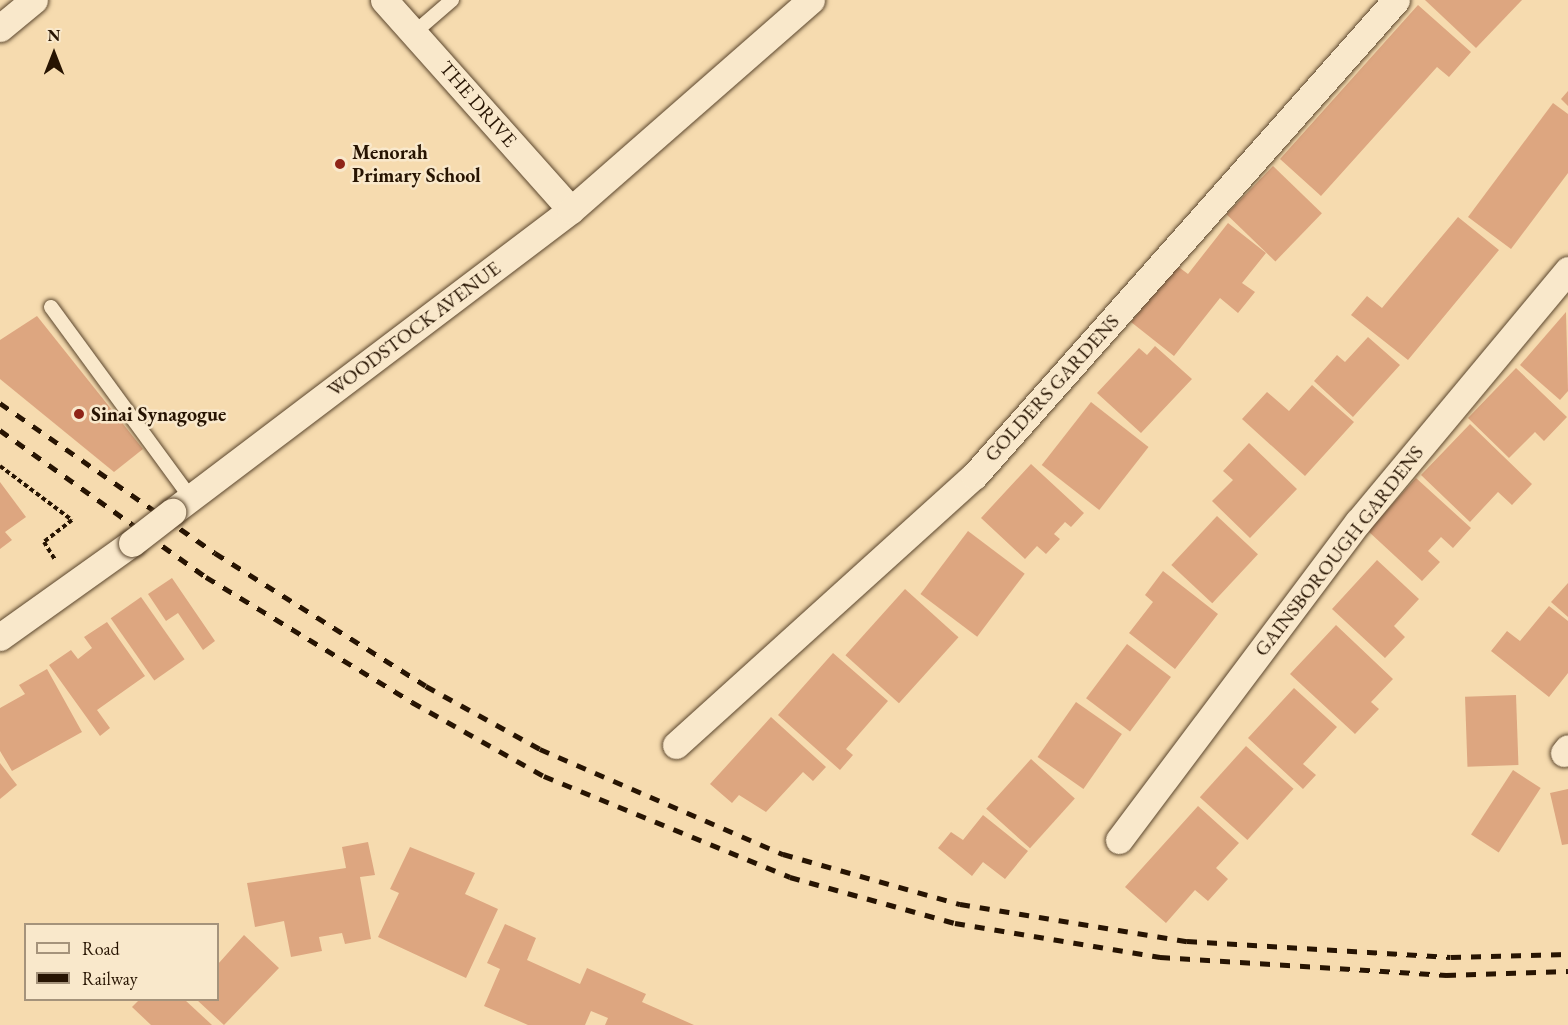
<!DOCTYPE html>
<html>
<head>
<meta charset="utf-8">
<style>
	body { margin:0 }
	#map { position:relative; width:1568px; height:1025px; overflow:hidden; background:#f6dbaf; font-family:"EB Garamond",serif }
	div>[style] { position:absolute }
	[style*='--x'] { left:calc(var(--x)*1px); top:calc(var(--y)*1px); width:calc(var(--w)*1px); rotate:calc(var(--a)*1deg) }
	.building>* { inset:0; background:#dda680; transform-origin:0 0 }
	.path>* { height:4px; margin-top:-2px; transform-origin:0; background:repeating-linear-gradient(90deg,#271402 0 4.5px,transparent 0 7.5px) }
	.roads { filter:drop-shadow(0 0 2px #5b462d) drop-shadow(0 0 2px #5b462d) }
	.service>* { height:14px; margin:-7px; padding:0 7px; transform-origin:7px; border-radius:7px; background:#f9e8cb }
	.minor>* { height:27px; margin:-13.5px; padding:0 13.5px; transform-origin:13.5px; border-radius:13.5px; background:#f9e8cb }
	.rail>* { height:4.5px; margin-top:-2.25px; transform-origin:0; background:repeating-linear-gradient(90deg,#271402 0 10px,transparent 0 20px) }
	.bridges { filter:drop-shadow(0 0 2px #5b462d) drop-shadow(0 0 2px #5b462d) }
	.minor-bridge>* { height:27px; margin:-13.5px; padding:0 13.5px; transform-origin:13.5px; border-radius:13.5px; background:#f9e8cb }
	.dots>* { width:16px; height:16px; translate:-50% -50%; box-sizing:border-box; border:3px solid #f9e8cb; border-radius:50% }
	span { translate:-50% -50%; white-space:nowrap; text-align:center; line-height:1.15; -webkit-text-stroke:5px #f9e8cb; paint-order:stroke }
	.street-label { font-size:20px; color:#271402 }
	.poi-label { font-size:20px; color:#271402; font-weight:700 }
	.left { translate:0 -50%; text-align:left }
	.legend { position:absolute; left:24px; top:923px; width:195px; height:78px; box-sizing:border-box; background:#f9e8cb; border:2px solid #a5937b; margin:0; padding:8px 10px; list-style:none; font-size:18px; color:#271402 }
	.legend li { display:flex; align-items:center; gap:12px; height:30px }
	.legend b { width:30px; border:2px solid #a5937b }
	.north { position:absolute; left:24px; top:24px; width:60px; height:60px; -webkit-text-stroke:4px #f9e8cb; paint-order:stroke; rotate:0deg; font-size:16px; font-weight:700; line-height:24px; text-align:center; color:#271402 }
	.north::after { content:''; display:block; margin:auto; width:21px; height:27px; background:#271402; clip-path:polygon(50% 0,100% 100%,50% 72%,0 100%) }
</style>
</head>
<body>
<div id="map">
	<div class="building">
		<div style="clip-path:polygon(1425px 0,1522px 0,1476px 48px)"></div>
		<div style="clip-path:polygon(1418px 5px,1471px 52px,1449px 77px,1437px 67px,1321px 196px,1280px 159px)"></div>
		<div style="clip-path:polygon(1568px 91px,1568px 106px,1561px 99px)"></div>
		<div style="clip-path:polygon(1553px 103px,1568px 114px,1568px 173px,1511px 249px,1468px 217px)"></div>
		<div style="left:1273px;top:166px;width:68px;height:67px;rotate:44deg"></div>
		<div style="clip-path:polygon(1458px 217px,1499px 250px,1408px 360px,1351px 315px,1367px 296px,1382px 308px)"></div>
		<div style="clip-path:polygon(1228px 223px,1266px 253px,1242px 283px,1255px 292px,1238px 313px,1220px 298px,1174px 356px,1131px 322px,1176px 265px,1188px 274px)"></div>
		<div style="clip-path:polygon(1566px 312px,1568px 391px,1560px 400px,1520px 365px)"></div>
		<div style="clip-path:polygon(37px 316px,143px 449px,114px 472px,0 379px,0 340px)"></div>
		<div style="clip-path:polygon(1368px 337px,1400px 365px,1353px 417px,1314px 381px,1337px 355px,1345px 362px)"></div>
		<div style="clip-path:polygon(1155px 346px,1192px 379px,1141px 433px,1097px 393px,1139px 348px,1147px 355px)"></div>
		<div style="clip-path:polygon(1516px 368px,1567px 417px,1544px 441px,1535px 432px,1509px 458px,1468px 418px)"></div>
		<div style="clip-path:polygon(1312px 385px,1354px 422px,1305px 476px,1242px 419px,1267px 392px,1289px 411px)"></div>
		<div style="left:1091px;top:402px;width:73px;height:80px;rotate:38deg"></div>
		<div style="clip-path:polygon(1470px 424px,1532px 484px,1512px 505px,1498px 492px,1470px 522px,1421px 475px)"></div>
		<div style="clip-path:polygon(1249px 443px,1297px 489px,1250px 538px,1212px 501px,1233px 480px,1223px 471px)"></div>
		<div style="clip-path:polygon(1031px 464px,1084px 513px,1071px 527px,1065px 522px,1054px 534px,1060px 539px,1046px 554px,1037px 546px,1025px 559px,981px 518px)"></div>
		<div style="clip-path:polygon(1416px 478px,1471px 528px,1453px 548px,1441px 537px,1428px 551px,1440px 562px,1422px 581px,1368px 531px)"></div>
		<div style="clip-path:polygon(0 482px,26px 517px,5px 532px,12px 540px,0 549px)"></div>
		<div style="left:1217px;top:516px;width:56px;height:67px;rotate:43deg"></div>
		<div style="left:968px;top:531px;width:71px;height:79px;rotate:37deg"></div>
		<div style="clip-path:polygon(1377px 560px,1419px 599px,1394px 626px,1405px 637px,1385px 658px,1332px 609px)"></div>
		<div style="clip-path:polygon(1163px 571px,1218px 614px,1175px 669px,1129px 633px,1153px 602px,1145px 595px)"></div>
		<div style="clip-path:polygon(172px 578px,215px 641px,203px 650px,178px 613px,166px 621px,148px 594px)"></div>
		<div style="clip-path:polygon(1568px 583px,1568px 617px,1551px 602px)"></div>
		<div style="left:905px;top:589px;width:72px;height:89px;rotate:42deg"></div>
		<div style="left:141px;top:597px;width:76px;height:37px;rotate:55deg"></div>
		<div style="clip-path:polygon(1549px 606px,1568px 621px,1568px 673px,1549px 697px,1491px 651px,1507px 631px,1520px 641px)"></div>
		<div style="clip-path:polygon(107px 622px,145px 676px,97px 710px,110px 728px,100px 736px,49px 665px,71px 650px,78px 659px,92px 648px,84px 637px)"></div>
		<div style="clip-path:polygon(1336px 625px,1393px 679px,1371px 702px,1379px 709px,1355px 734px,1290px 674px)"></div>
		<div style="left:1127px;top:644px;width:55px;height:68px;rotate:37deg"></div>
		<div style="clip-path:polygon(833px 653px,888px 701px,846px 749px,853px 755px,840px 770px,778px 715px)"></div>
		<div style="clip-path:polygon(47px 669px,82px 732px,12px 771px,0 751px,0 708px,25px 694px,19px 685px)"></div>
		<div style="clip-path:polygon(1294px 688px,1337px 727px,1303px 764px,1316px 775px,1303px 789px,1248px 738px)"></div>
		<div style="left:1516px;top:695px;width:70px;height:51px;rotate:88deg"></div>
		<div style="left:1076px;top:702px;width:56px;height:67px;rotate:35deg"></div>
		<div style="clip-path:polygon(771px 717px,826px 767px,813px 781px,803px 772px,766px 812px,739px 795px,732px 803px,710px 784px)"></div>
		<div style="left:1246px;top:746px;width:64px;height:69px;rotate:42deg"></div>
		<div style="left:1031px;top:759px;width:59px;height:67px;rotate:42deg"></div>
		<div style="clip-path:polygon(0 763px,17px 785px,0 799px)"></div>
		<div style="left:1513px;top:770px;width:33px;height:77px;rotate:33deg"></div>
		<div style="clip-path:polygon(1568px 789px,1568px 844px,1562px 845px,1550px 793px)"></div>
		<div style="clip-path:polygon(1198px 806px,1239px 843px,1216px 868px,1228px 879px,1208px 901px,1195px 890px,1166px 923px,1125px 887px)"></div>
		<div style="clip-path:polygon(983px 815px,1028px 851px,1005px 879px,983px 862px,972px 876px,938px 848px,951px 832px,963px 840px)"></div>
		<div style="clip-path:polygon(368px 842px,375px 875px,360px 877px,371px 939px,345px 944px,342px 933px,319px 937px,322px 951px,291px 957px,284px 921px,255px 927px,247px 883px,346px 868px,342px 847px)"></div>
		<div style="clip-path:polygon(410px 847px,475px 873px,465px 894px,498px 909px,466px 978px,378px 937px,399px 893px,390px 889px)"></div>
		<div style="clip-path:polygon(505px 924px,536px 938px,527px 960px,580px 984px,587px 968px,646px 994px,642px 1002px,694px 1025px,605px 1025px,608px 1018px,591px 1011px,585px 1025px,528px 1025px,484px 1006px,500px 969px,487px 963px)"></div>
		<div style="clip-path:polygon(244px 935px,279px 968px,224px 1025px,197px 1000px,218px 1000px,218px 964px)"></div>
		<div style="clip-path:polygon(139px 1000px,185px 1000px,212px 1025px,151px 1025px,132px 1007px)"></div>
	</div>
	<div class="path">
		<div style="--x:0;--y:466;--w:90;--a:36.9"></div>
		<div style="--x:72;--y:520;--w:36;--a:142"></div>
		<div style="--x:44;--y:542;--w:22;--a:58"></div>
	</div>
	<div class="roads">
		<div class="service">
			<div style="--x:415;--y:32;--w:49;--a:-40.9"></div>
			<div style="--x:51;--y:307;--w:237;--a:53.8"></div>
		</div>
		<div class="minor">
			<div style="--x:384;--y:0;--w:281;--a:48.3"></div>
			<div style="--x:0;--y:28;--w:44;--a:-39.5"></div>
			<div style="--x:172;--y:512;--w:500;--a:-37.12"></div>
			<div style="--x:571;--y:210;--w:319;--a:-41.2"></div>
			<div style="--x:0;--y:637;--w:162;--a:-35.5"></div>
			<div style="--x:676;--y:745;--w:401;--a:-42.1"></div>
			<div style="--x:974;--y:476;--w:636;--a:-48.44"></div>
			<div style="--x:1564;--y:753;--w:6;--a:-51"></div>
			<div style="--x:1119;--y:840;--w:398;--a:-53.1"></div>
			<div style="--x:1358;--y:522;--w:328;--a:-50.2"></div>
		</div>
	</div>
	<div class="rail">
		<div style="--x:0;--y:403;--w:262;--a:34.9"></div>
		<div style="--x:215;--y:553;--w:249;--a:32.2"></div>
		<div style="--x:426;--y:686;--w:130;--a:28.9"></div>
		<div style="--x:540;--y:749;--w:265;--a:23.4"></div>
		<div style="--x:783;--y:854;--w:184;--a:15.8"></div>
		<div style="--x:960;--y:904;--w:230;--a:9.3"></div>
		<div style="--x:1187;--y:941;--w:264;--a:3.5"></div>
		<div style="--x:1451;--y:957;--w:117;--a:-1.5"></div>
		<div style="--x:0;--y:430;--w:253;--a:35.5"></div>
		<div style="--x:206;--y:577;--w:241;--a:31.2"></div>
		<div style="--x:412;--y:702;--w:151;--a:29.3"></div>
		<div style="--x:544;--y:776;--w:266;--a:22.3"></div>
		<div style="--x:790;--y:877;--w:171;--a:15.6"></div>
		<div style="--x:955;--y:923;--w:208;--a:9.4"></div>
		<div style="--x:1160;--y:957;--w:287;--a:3.6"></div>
		<div style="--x:1446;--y:975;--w:122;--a:-1.9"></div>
	</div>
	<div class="bridges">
		<div class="minor-bridge">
			<div style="--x:132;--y:543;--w:51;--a:-37.8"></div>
		</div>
	</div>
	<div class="dots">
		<div style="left:340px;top:164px;background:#8f2418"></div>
		<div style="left:79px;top:414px;background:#8f2418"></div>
	</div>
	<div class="street-label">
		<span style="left:478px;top:104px;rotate:49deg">THE DRIVE</span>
		<span style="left:414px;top:329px;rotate:-37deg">WOODSTOCK AVENUE</span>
		<span style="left:1052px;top:388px;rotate:-48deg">GOLDERS GARDENS</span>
		<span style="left:1339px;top:551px;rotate:-52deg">GAINSBOROUGH GARDENS</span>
	</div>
	<div class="poi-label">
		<span class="left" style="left:352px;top:164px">Menorah<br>Primary School</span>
		<span class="left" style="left:91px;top:414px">Sinai Synagogue</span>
	</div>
	<ul class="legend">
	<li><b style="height:8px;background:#f9e8cb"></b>Road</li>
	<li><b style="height:8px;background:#271402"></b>Railway</li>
	</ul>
	<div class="north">N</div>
</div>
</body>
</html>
